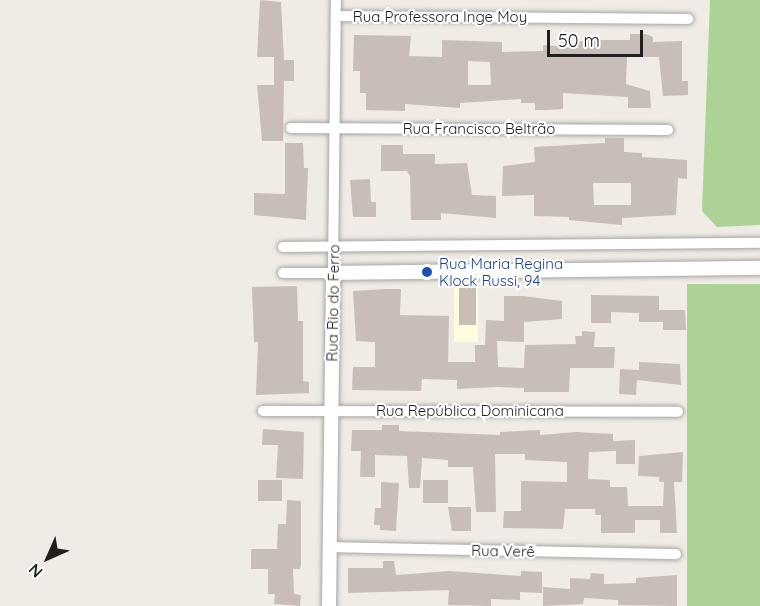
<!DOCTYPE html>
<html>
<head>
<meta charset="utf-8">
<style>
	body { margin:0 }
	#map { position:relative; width:760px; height:606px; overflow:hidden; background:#f0ebe4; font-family:Quicksand,sans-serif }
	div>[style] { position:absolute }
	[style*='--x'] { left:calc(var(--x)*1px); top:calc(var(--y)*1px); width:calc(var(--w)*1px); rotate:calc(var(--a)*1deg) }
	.education>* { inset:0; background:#fffcde; transform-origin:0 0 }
	.forest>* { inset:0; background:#acd395; transform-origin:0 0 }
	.building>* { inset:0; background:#c9bdb7; transform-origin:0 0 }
	.roads { filter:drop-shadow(0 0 2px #a6a6a6) drop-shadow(0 0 2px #a6a6a6) }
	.minor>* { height:10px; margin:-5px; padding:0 5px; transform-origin:5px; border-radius:5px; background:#fff }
	.tertiary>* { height:14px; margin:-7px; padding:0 7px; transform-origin:7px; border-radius:7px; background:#fff }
	.dots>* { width:16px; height:16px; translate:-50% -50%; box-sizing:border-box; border:3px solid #fff; border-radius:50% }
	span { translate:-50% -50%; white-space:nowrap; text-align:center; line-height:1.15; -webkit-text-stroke:4.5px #fff; paint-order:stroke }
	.street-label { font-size:15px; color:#1f1f1f }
	.transit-label { font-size:15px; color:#164399 }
	.left { translate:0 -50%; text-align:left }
	.north { position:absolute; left:18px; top:528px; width:60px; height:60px; -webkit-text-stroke:4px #fff; paint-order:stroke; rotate:225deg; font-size:16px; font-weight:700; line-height:24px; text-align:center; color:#1f1f1f }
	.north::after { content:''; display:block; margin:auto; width:21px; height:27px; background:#1f1f1f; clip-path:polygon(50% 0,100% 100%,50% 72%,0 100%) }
	.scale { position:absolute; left:547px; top:30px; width:96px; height:27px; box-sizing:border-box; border:3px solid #1f1f1f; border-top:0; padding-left:8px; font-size:18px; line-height:21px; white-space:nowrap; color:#1f1f1f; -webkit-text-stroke:4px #fff; paint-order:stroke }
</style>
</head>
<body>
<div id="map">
	<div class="education">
		<div style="left:454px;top:284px;width:24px;height:58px"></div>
	</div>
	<div class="forest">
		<div style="clip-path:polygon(710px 0,760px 0,760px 225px,717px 227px,702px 211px)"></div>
		<div style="left:760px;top:284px;width:322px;height:73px;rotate:90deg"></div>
	</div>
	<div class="building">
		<div style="clip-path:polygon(260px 0,281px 2px,284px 60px,294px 60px,294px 81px,284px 81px,283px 141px,262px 141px,257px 85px,274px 85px,274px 57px,257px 57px)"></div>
		<div style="clip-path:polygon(evenodd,630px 34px,646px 34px,653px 37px,653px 42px,682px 41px,682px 81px,688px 81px,688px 95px,663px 96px,659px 57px,627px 57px,626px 84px,650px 91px,651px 108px,628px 108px,628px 97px,563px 93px,563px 109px,546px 110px,535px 110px,535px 103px,521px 103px,521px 99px,460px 103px,460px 108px,405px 104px,405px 111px,366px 110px,366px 93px,360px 93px,360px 71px,353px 71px,354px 35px,411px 36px,409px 56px,442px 57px,442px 40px,502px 42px,502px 52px,543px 51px,543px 45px,578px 48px,578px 41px,585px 41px,585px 36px,596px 36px,596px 40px,630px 40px,630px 34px,468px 61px,490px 62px,491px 85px,468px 85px,468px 61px)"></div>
		<div style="clip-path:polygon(evenodd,605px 138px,624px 138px,624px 152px,642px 153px,642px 157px,687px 160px,687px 179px,678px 178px,676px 215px,622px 218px,622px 225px,569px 220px,569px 217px,534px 216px,534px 195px,502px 196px,503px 166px,535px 162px,534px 147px,605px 143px,605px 138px,593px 183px,631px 183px,631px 205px,594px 205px,593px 183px)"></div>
		<div style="clip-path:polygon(285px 143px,303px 143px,304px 168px,308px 168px,306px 220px,254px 215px,254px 193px,285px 194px)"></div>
		<div style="clip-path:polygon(381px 145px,403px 145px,403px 154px,435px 154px,435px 164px,467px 163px,472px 195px,496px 196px,496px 218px,441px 213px,441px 220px,411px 220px,410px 176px,407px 171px,381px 171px)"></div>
		<div style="clip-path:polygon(370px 179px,371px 202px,376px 202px,376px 217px,353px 217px,350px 180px)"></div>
		<div style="clip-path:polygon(297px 286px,298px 321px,303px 321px,303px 381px,309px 382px,309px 393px,256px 395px,258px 342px,254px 342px,252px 287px)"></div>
		<div style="left:459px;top:288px;width:17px;height:37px"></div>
		<div style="clip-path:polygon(385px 289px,401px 289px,400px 315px,449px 316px,448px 362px,475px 362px,475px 345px,485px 345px,486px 320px,504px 321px,504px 296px,523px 296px,562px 301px,562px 319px,524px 322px,524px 342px,497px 341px,498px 367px,524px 368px,525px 345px,576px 344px,575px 336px,582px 336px,582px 331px,595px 332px,594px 347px,615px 347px,614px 368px,570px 368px,569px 392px,524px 392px,524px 388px,497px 387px,457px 389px,457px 380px,422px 379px,421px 391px,352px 390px,353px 367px,375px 367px,375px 342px,356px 341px,353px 291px)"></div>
		<div style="clip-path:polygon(591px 295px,659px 296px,659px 310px,685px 310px,686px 330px,663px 330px,663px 322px,639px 322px,639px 313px,611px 312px,611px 323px,591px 323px)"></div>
		<div style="clip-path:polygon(639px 362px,680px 364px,681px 385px,637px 380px,636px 395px,619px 394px,620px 369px,639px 370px)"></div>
		<div style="clip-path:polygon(382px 425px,399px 425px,399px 431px,500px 435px,500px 432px,540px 430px,540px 435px,576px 432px,613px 434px,613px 441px,635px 440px,635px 464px,616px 464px,616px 451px,589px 452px,588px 479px,610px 480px,610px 487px,627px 487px,628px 506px,663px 506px,664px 482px,659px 482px,659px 477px,638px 476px,639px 456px,683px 452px,682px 482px,674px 482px,677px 533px,660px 533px,660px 520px,635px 520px,635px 533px,601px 533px,601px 515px,595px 515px,595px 509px,565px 509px,563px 529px,503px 528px,504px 511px,521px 511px,521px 481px,567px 482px,567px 462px,525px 460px,525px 454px,495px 454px,496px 512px,476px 512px,473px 467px,448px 467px,448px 460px,422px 458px,420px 488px,409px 488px,407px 456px,375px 455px,375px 477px,360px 477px,361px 451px,351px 451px,352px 430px,382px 430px)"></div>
		<div style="clip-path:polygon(263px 429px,304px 432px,303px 479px,276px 478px,278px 445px,262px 445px)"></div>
		<div style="left:258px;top:480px;width:24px;height:21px"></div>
		<div style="left:423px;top:480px;width:25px;height:23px"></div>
		<div style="clip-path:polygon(381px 482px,399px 483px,396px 531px,380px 530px,380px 525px,374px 525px,375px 508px,381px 508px)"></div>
		<div style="clip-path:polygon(287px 500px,301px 501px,301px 564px,300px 569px,293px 569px,294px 594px,301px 595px,300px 606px,274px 604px,275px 594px,268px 594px,268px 569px,251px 569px,251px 549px,277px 549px,278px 524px,286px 524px)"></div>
		<div style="clip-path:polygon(448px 507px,471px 507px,471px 531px,452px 531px)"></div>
		<div style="clip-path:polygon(383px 561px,394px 561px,396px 575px,449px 571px,521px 576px,521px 571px,542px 572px,542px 593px,520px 592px,520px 600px,491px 599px,491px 606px,448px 605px,449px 590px,348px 593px,348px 568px,383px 568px)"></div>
		<div style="clip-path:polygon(591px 573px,604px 574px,604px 584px,636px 583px,636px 578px,677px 575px,677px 606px,618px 605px,618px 600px,584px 598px,583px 604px,543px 606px,543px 587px,570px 589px,570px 578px,590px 579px)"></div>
	</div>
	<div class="roads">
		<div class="minor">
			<div style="--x:336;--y:16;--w:352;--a:0.5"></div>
			<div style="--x:291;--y:128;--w:377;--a:0.3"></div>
			<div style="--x:283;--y:247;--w:477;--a:-0.5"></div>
			<div style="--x:283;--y:273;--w:50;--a:0"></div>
			<div style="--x:333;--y:273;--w:273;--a:-89.4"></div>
			<div style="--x:263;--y:411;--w:415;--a:0.1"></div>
			<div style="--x:329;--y:547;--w:347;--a:1.2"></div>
		</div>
		<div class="tertiary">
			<div style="--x:329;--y:606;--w:333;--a:-89.3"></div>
			<div style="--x:333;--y:273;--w:427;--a:-0.7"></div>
		</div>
	</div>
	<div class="dots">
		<div style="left:427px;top:272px;background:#1a4fb4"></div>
	</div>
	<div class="street-label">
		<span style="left:440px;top:17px">Rua Professora Inge Moy</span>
		<span style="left:479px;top:129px">Rua Francisco Beltrão</span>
		<span style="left:333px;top:303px;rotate:-89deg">Rua Rio do Ferro</span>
		<span style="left:470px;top:411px">Rua República Dominicana</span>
		<span style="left:503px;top:551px;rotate:1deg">Rua Verê</span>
	</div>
	<div class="transit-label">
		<span class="left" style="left:439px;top:272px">Rua Maria Regina<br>Klock Russi, 94</span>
	</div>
	<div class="north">N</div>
	<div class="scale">50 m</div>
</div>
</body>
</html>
